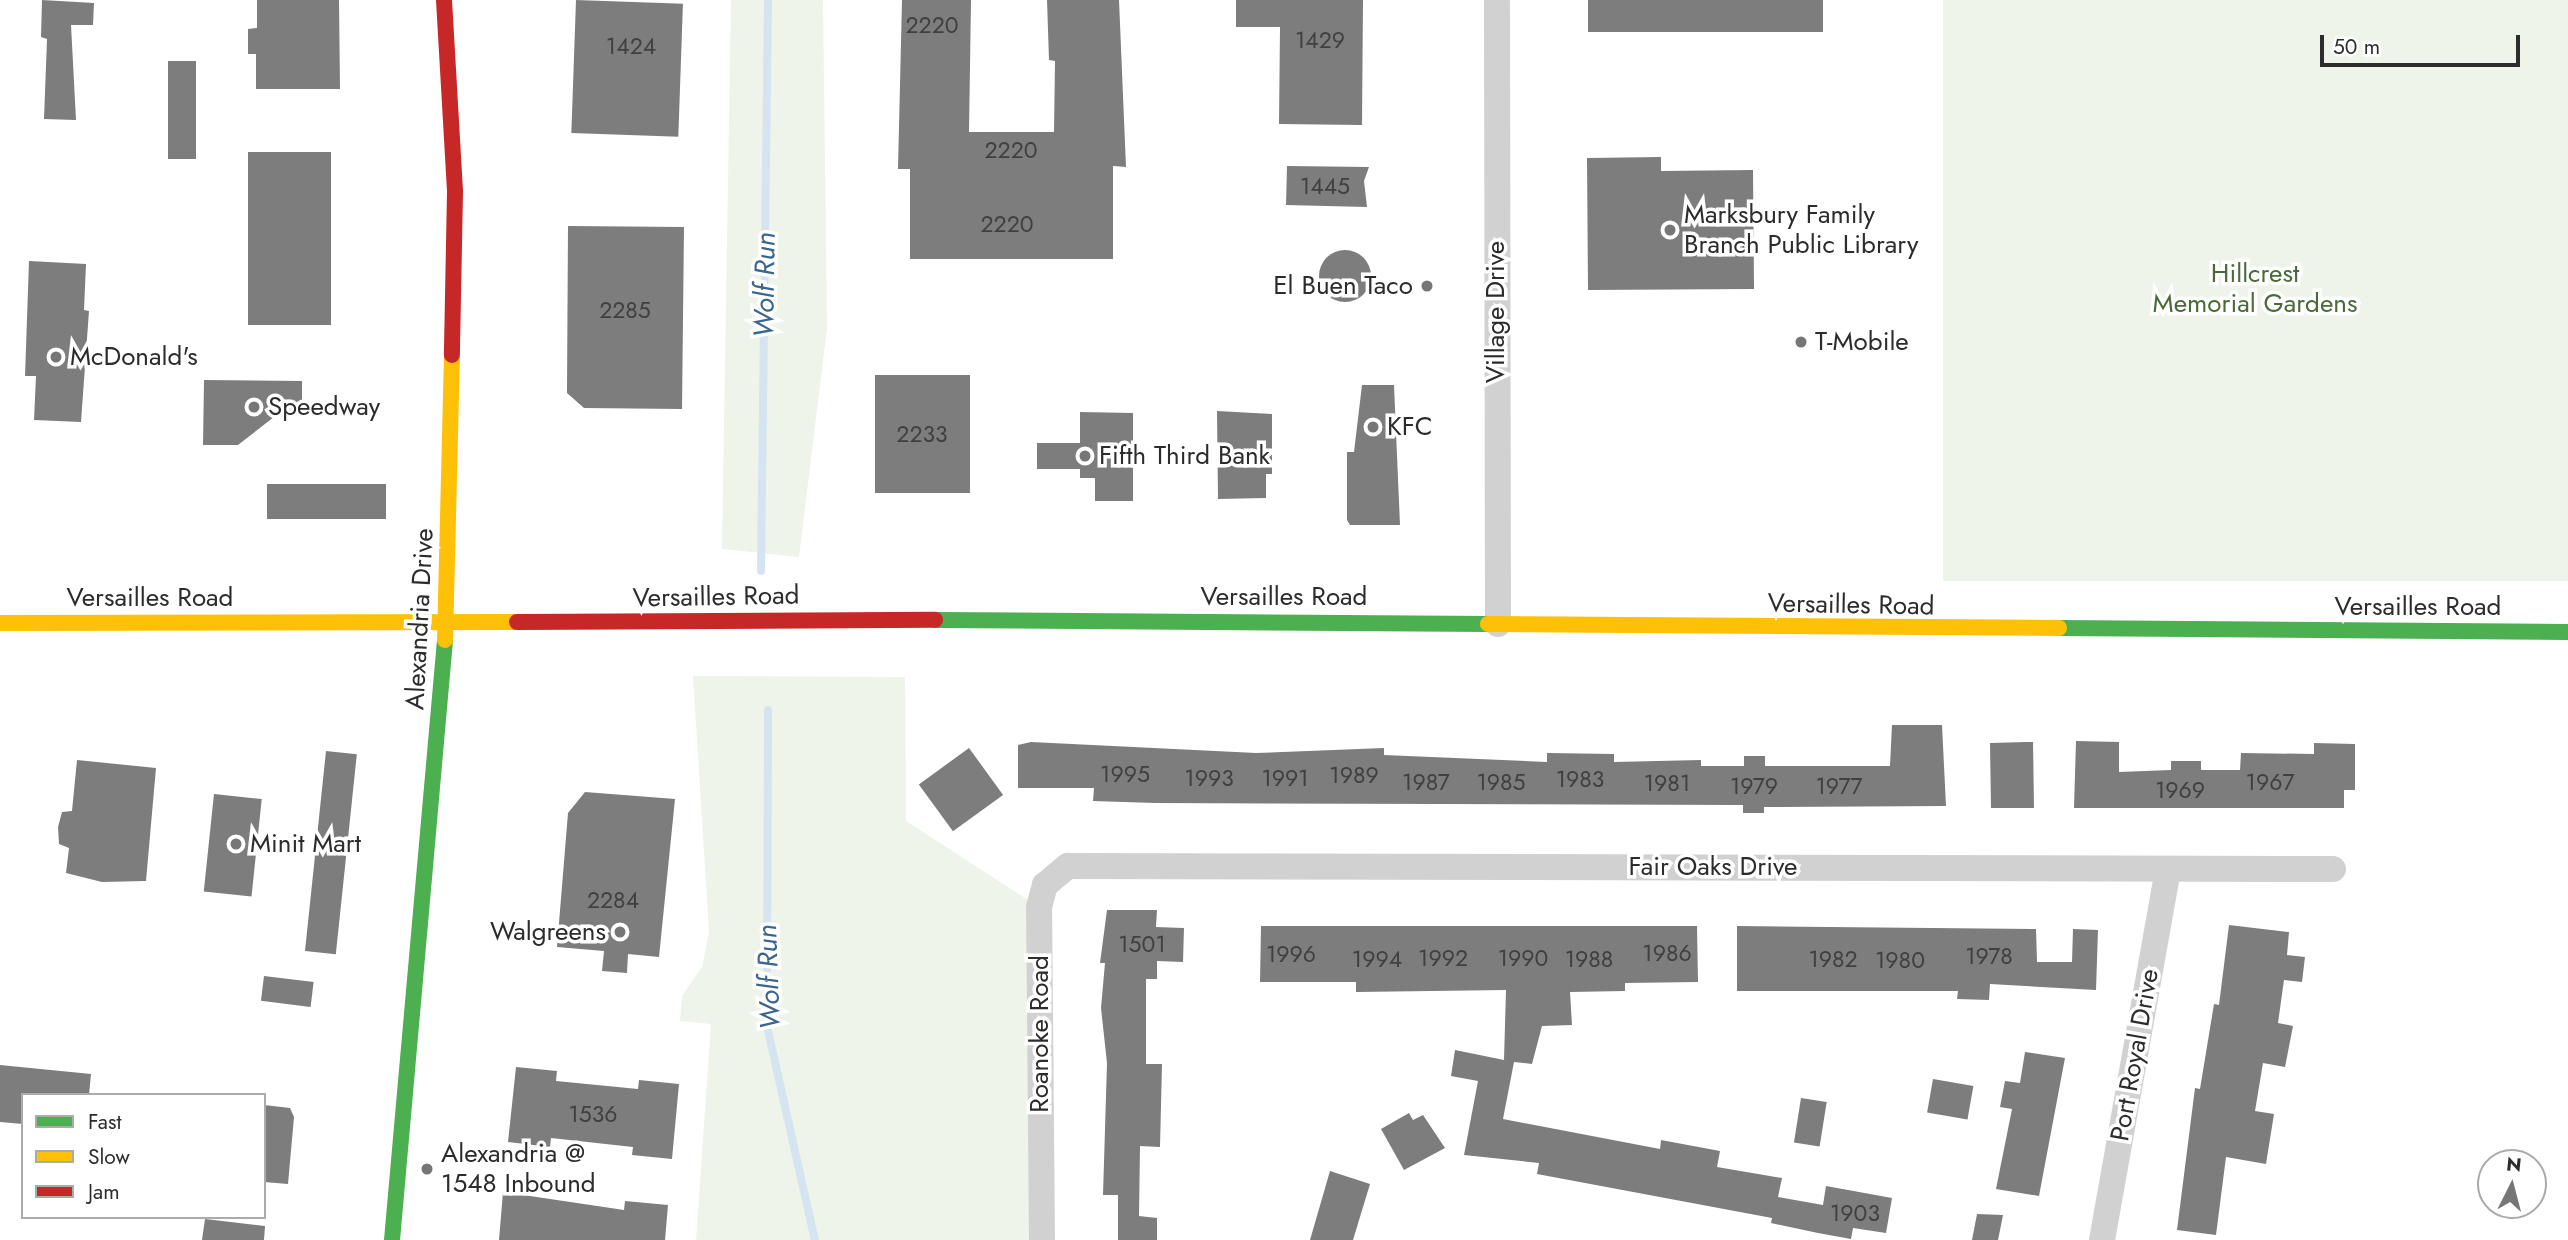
<!DOCTYPE html>
<html>
<head>
<meta charset="utf-8">
<style>
	body { margin:0 }
	#map { position:relative; width:2568px; height:1240px; overflow:hidden; background:#fff; font-family:Jost,sans-serif }
	div>[style] { position:absolute }
	[style*='--x'] { left:calc(var(--x)*1px); top:calc(var(--y)*1px); width:calc(var(--w)*1px); rotate:calc(var(--a)*1deg) }
	.green>* { inset:0; background:#eef4ea; transform-origin:0 0 }
	.stream>* { height:8px; margin:-4px; padding:0 4px; transform-origin:4px; border-radius:4px; background:#d6e4f2 }
	.building>* { inset:0; background:#7d7d7d; transform-origin:0 0 }
	.round { border-radius:50% }
	.street>* { height:26px; margin:-13px; padding:0 13px; transform-origin:13px; border-radius:13px; background:#d1d1d1 }
	.fast>* { height:16px; margin:-8px; padding:0 8px; transform-origin:8px; border-radius:8px; background:#4caf50 }
	.slow>* { height:16px; margin:-8px; padding:0 8px; transform-origin:8px; border-radius:8px; background:#ffc107 }
	.jam>* { height:16px; margin:-8px; padding:0 8px; transform-origin:8px; border-radius:8px; background:#c62828 }
	.dots>* { width:19px; height:19px; translate:-50% -50%; box-sizing:border-box; border:4px solid #fff; border-radius:50% }
	span { translate:-50% -50%; white-space:nowrap; text-align:center; line-height:1.15; -webkit-text-stroke:7px #fff; paint-order:stroke }
	.number-label { font-size:23px; color:#404040 }
	.number-label span { -webkit-text-stroke-width:0 }
	.poi-label { font-size:26px; color:#2c2c2c }
	.left { translate:0 -50%; text-align:left }
	.right { translate:-100% -50%; text-align:right }
	.park-label { font-size:26px; color:#4b6939 }
	.street-label { font-size:26px; color:#2c2c2c }
	.water-label { font-size:28px; color:#386690; font-style:italic }
	.legend { position:absolute; left:21px; top:1093px; width:245px; height:126px; box-sizing:border-box; background:#fff; border:2px solid #ababab; margin:0; padding:9px 12px; list-style:none; font-size:21px; color:#2c2c2c }
	.legend li { display:flex; align-items:center; gap:14px; height:35px }
	.legend b { width:35px; border:2px solid #ababab }
	.north { position:absolute; left:2477px; top:1149px; width:70px; height:70px; box-sizing:border-box; background:#fff; border:2px solid #ababab; border-radius:50%; rotate:6deg; font-size:19px; font-weight:700; line-height:28px; text-align:center; color:#2c2c2c }
	.north::after { content:''; display:block; margin:auto; width:24px; height:32px; background:#767676; clip-path:polygon(50% 0,100% 100%,50% 72%,0 100%) }
	.scale { position:absolute; left:2320px; top:35px; width:200px; height:32px; box-sizing:border-box; border:4px solid #2c2c2c; border-top:0; padding-left:9px; font-size:21px; line-height:24px; white-space:nowrap; color:#2c2c2c; -webkit-text-stroke:5px #fff; paint-order:stroke }
</style>
</head>
<body>
<div id="map">
	<div class="green">
		<div style="clip-path:polygon(731px 0,823px 0,827px 328px,799px 557px,722px 549px)"></div>
		<div style="left:1943px;top:0;width:625px;height:581px"></div>
		<div style="clip-path:polygon(693px 676px,905px 677px,906px 821px,1039px 907px,1042px 1240px,696px 1240px,711px 1024px,680px 1021px,682px 996px,702px 967px,709px 932px)"></div>
	</div>
	<div class="stream">
		<div style="--x:761;--y:571;--w:571;--a:-89.3"></div>
		<div style="--x:768;--y:710;--w:316;--a:90.2"></div>
		<div style="--x:767;--y:1026;--w:219;--a:77.4"></div>
	</div>
	<div class="building">
		<div style="clip-path:polygon(42px 0,94px 3px,93px 25px,71px 25px,76px 120px,44px 119px,47px 39px,41px 37px)"></div>
		<div style="clip-path:polygon(257px 0,339px 0,340px 89px,256px 89px,256px 54px,248px 54px,248px 29px,257px 28px)"></div>
		<div style="left:576px;top:0;width:107px;height:133px;rotate:2deg"></div>
		<div style="clip-path:polygon(902px 0,971px 0,969px 132px,1054px 132px,1055px 61px,1049px 60px,1047px 0,1119px 0,1126px 167px,1113px 166px,1113px 259px,910px 259px,910px 169px,898px 169px)"></div>
		<div style="clip-path:polygon(1236px 0,1363px 0,1362px 125px,1279px 124px,1280px 27px,1236px 27px)"></div>
		<div style="left:1588px;top:0;width:235px;height:32px"></div>
		<div style="left:168px;top:61px;width:28px;height:98px"></div>
		<div style="left:248px;top:152px;width:83px;height:173px"></div>
		<div style="clip-path:polygon(1661px 157px,1661px 171px,1753px 170px,1754px 289px,1588px 290px,1587px 158px)"></div>
		<div style="clip-path:polygon(1287px 166px,1369px 167px,1364px 181px,1367px 207px,1286px 205px)"></div>
		<div style="clip-path:polygon(568px 226px,684px 227px,682px 409px,584px 408px,567px 393px)"></div>
		<div class="round" style="left:1319px;top:250px;width:52px;height:52px"></div>
		<div style="clip-path:polygon(29px 261px,86px 264px,84px 310px,89px 311px,81px 422px,34px 420px,36px 376px,25px 376px)"></div>
		<div style="left:875px;top:375px;width:95px;height:118px"></div>
		<div style="clip-path:polygon(204px 380px,302px 381px,302px 410px,283px 410px,238px 445px,203px 445px)"></div>
		<div style="clip-path:polygon(1362px 385px,1394px 385px,1400px 525px,1350px 525px,1347px 520px,1347px 452px,1354px 452px)"></div>
		<div style="clip-path:polygon(1217px 411px,1272px 414px,1272px 474px,1266px 474px,1266px 498px,1218px 499px)"></div>
		<div style="clip-path:polygon(1080px 412px,1133px 413px,1133px 501px,1095px 501px,1095px 478px,1080px 478px,1080px 469px,1037px 469px,1037px 443px,1080px 443px)"></div>
		<div style="left:267px;top:484px;width:119px;height:35px"></div>
		<div style="clip-path:polygon(1892px 725px,1942px 725px,1946px 806px,1764px 807px,1764px 813px,1743px 813px,1743px 805px,1155px 803px,1093px 801px,1094px 788px,1018px 788px,1018px 745px,1031px 742px,1256px 753px,1384px 748px,1384px 755px,1547px 762px,1547px 753px,1614px 754px,1614px 762px,1701px 760px,1701px 766px,1744px 766px,1744px 756px,1765px 756px,1765px 766px,1890px 766px)"></div>
		<div style="clip-path:polygon(2076px 741px,2119px 742px,2119px 772px,2171px 770px,2171px 761px,2201px 761px,2201px 770px,2240px 770px,2241px 753px,2314px 754px,2314px 743px,2355px 744px,2355px 790px,2344px 790px,2344px 808px,2074px 808px)"></div>
		<div style="clip-path:polygon(2026px 742px,2033px 742px,2034px 808px,1991px 808px,1990px 743px)"></div>
		<div style="left:969px;top:748px;width:58px;height:62px;rotate:54deg"></div>
		<div style="left:326px;top:751px;width:31px;height:201px;rotate:6deg"></div>
		<div style="clip-path:polygon(77px 760px,156px 768px,146px 881px,102px 882px,66px 873px,69px 848px,59px 844px,58px 827px,62px 812px,72px 811px)"></div>
		<div style="clip-path:polygon(585px 792px,675px 799px,659px 957px,628px 954px,627px 973px,602px 971px,604px 951px,557px 947px,568px 813px)"></div>
		<div style="left:214px;top:794px;width:48px;height:98px;rotate:6deg"></div>
		<div style="clip-path:polygon(1107px 910px,1157px 910px,1156px 927px,1184px 928px,1183px 962px,1157px 961px,1157px 979px,1146px 979px,1146px 1064px,1162px 1064px,1160px 1147px,1140px 1146px,1139px 1216px,1157px 1218px,1157px 1240px,1118px 1240px,1118px 1195px,1103px 1195px,1107px 1063px,1101px 1008px,1105px 963px,1100px 963px)"></div>
		<div style="clip-path:polygon(2229px 925px,2289px 932px,2287px 955px,2305px 957px,2302px 982px,2284px 980px,2278px 1023px,2293px 1026px,2285px 1067px,2263px 1063px,2255px 1111px,2274px 1114px,2266px 1164px,2226px 1157px,2216px 1235px,2177px 1230px,2195px 1088px,2200px 1089px,2214px 1004px,2219px 1005px)"></div>
		<div style="clip-path:polygon(1261px 926px,1697px 926px,1698px 982px,1625px 983px,1625px 991px,1570px 992px,1572px 1025px,1542px 1026px,1532px 1064px,1514px 1062px,1503px 1119px,1660px 1149px,1661px 1140px,1720px 1151px,1717px 1167px,1782px 1178px,1778px 1197px,1823px 1205px,1826px 1186px,1892px 1198px,1886px 1233px,1853px 1228px,1851px 1239px,1818px 1233px,1771px 1223px,1772px 1218px,1537px 1174px,1539px 1163px,1464px 1155px,1478px 1081px,1451px 1076px,1455px 1050px,1504px 1060px,1506px 990px,1356px 992px,1356px 982px,1260px 982px)"></div>
		<div style="clip-path:polygon(1737px 926px,2036px 929px,2037px 962px,2072px 962px,2073px 929px,2098px 930px,2096px 990px,1990px 984px,1989px 1000px,1957px 999px,1958px 991px,1737px 991px)"></div>
		<div style="left:264px;top:976px;width:50px;height:25px;rotate:7deg"></div>
		<div style="clip-path:polygon(2025px 1052px,2065px 1058px,2039px 1196px,1996px 1189px,2012px 1109px,2000px 1107px,2005px 1081px,2020px 1083px)"></div>
		<div style="clip-path:polygon(0 1065px,91px 1074px,89px 1095px,23px 1095px,23px 1124px,0 1122px)"></div>
		<div style="clip-path:polygon(516px 1067px,557px 1071px,556px 1081px,638px 1089px,639px 1080px,679px 1084px,672px 1159px,632px 1155px,633px 1147px,551px 1138px,550px 1147px,508px 1142px)"></div>
		<div style="left:1933px;top:1079px;width:41px;height:34px;rotate:10deg"></div>
		<div style="left:1801px;top:1098px;width:26px;height:45px;rotate:9deg"></div>
		<div style="clip-path:polygon(264px 1105px,290px 1108px,294px 1117px,288px 1184px,264px 1182px)"></div>
		<div style="clip-path:polygon(1409px 1113px,1413px 1120px,1423px 1115px,1445px 1148px,1404px 1170px,1381px 1129px)"></div>
		<div style="clip-path:polygon(1330px 1171px,1370px 1184px,1353px 1240px,1310px 1240px)"></div>
		<div style="clip-path:polygon(503px 1192px,624px 1210px,625px 1201px,668px 1205px,665px 1240px,499px 1240px)"></div>
		<div style="clip-path:polygon(1977px 1214px,2003px 1215px,1998px 1240px,1972px 1240px)"></div>
		<div style="clip-path:polygon(205px 1219px,265px 1226px,264px 1240px,202px 1240px)"></div>
	</div>
	<div class="street">
		<div style="--x:1497;--y:0;--w:624;--a:89.91"></div>
		<div style="--x:1042;--y:1240;--w:333;--a:-90.5"></div>
		<div style="--x:1039;--y:907;--w:23;--a:-75"></div>
		<div style="--x:1045;--y:885;--w:30;--a:-40"></div>
		<div style="--x:1068;--y:866;--w:1265;--a:0.14"></div>
		<div style="--x:2102;--y:1240;--w:376;--a:-79.9"></div>
	</div>
	<div class="fast">
		<div style="--x:935;--y:620;--w:553;--a:0.41"></div>
		<div style="--x:2059;--y:628;--w:509;--a:0.45"></div>
		<div style="--x:392;--y:1240;--w:602;--a:-84.95"></div>
	</div>
	<div class="slow">
		<div style="--x:0;--y:623;--w:517;--a:-0.11"></div>
		<div style="--x:1488;--y:624;--w:571;--a:0.4"></div>
		<div style="--x:445;--y:640;--w:285;--a:-88.6"></div>
	</div>
	<div class="jam">
		<div style="--x:444;--y:0;--w:192;--a:86.7"></div>
		<div style="--x:455;--y:192;--w:163;--a:91.1"></div>
		<div style="--x:517;--y:622;--w:418;--a:-0.3"></div>
	</div>
	<div class="dots">
		<div style="left:1670px;top:230px;background:#767676"></div>
		<div style="left:1427px;top:286px;background:#767676"></div>
		<div style="left:1801px;top:342px;background:#767676"></div>
		<div style="left:56px;top:357px;background:#767676"></div>
		<div style="left:254px;top:407px;background:#767676"></div>
		<div style="left:1373px;top:427px;background:#767676"></div>
		<div style="left:1085px;top:456px;background:#767676"></div>
		<div style="left:236px;top:844px;background:#767676"></div>
		<div style="left:620px;top:932px;background:#767676"></div>
		<div style="left:427px;top:1169px;background:#767676"></div>
	</div>
	<div class="number-label">
		<span style="left:932px;top:25px">2220</span>
		<span style="left:1320px;top:40px">1429</span>
		<span style="left:631px;top:46px">1424</span>
		<span style="left:1011px;top:150px">2220</span>
		<span style="left:1325px;top:186px">1445</span>
		<span style="left:1007px;top:224px">2220</span>
		<span style="left:625px;top:310px">2285</span>
		<span style="left:922px;top:434px">2233</span>
		<span style="left:1125px;top:774px">1995</span>
		<span style="left:1354px;top:775px">1989</span>
		<span style="left:1209px;top:778px">1993</span>
		<span style="left:1285px;top:778px">1991</span>
		<span style="left:1580px;top:779px">1983</span>
		<span style="left:1426px;top:782px">1987</span>
		<span style="left:1501px;top:782px">1985</span>
		<span style="left:2270px;top:782px">1967</span>
		<span style="left:1667px;top:783px">1981</span>
		<span style="left:1754px;top:786px">1979</span>
		<span style="left:1839px;top:786px">1977</span>
		<span style="left:2180px;top:790px">1969</span>
		<span style="left:613px;top:900px">2284</span>
		<span style="left:1142px;top:944px">1501</span>
		<span style="left:1667px;top:953px">1986</span>
		<span style="left:1291px;top:954px">1996</span>
		<span style="left:1989px;top:956px">1978</span>
		<span style="left:1443px;top:958px">1992</span>
		<span style="left:1523px;top:958px">1990</span>
		<span style="left:1377px;top:959px">1994</span>
		<span style="left:1589px;top:959px">1988</span>
		<span style="left:1833px;top:959px">1982</span>
		<span style="left:1900px;top:960px">1980</span>
		<span style="left:593px;top:1114px">1536</span>
		<span style="left:1855px;top:1213px">1903</span>
	</div>
	<div class="poi-label">
		<span class="left" style="left:1684px;top:230px">Marksbury Family<br>Branch Public Library</span>
		<span class="right" style="left:1413px;top:286px">El Buen Taco</span>
		<span class="left" style="left:1815px;top:342px">T-Mobile</span>
		<span class="left" style="left:70px;top:357px">McDonald's</span>
		<span class="left" style="left:268px;top:407px">Speedway</span>
		<span class="left" style="left:1387px;top:427px">KFC</span>
		<span class="left" style="left:1099px;top:456px">Fifth Third Bank</span>
		<span class="left" style="left:250px;top:844px">Minit Mart</span>
		<span class="right" style="left:606px;top:932px">Walgreens</span>
		<span class="left" style="left:441px;top:1169px">Alexandria @<br>1548 Inbound</span>
	</div>
	<div class="park-label">
		<span style="left:2255px;top:289px">Hillcrest<br>Memorial Gardens</span>
	</div>
	<div class="street-label">
		<span style="left:1496px;top:312px;rotate:-90deg">Village Drive</span>
		<span style="left:716px;top:597px;rotate:-1deg">Versailles Road</span>
		<span style="left:1284px;top:597px">Versailles Road</span>
		<span style="left:150px;top:598px">Versailles Road</span>
		<span style="left:1851px;top:605px;rotate:1deg">Versailles Road</span>
		<span style="left:2418px;top:607px">Versailles Road</span>
		<span style="left:420px;top:619px;rotate:-87deg">Alexandria Drive</span>
		<span style="left:1713px;top:867px">Fair Oaks Drive</span>
		<span style="left:1040px;top:1034px;rotate:-90deg">Roanoke Road</span>
		<span style="left:2135px;top:1055px;rotate:-80deg">Port Royal Drive</span>
	</div>
	<div class="water-label">
		<span style="left:765px;top:285px;rotate:-89deg">Wolf Run</span>
		<span style="left:769px;top:977px;rotate:-92deg">Wolf Run</span>
	</div>
	<ul class="legend">
	<li><b style="height:9px;background:#4caf50"></b>Fast</li>
	<li><b style="height:9px;background:#ffc107"></b>Slow</li>
	<li><b style="height:9px;background:#c62828"></b>Jam</li>
	</ul>
	<div class="north">N</div>
	<div class="scale">50 m</div>
</div>
</body>
</html>
